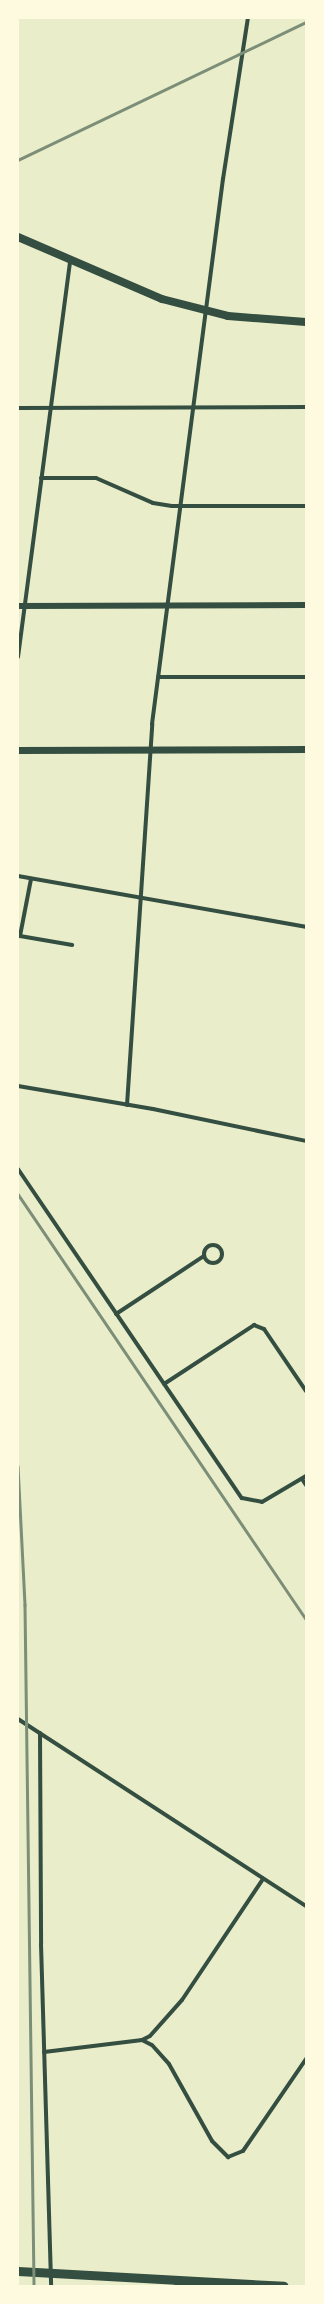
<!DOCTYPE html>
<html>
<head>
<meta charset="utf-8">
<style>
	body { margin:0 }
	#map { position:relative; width:324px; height:2304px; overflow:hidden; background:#e9edc9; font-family:Helvetica,sans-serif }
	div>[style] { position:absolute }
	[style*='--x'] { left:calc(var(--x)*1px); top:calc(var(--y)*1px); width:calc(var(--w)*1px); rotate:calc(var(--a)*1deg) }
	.minor>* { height:4px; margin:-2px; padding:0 2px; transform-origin:2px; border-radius:2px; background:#344e41 }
	.minor>.ring { margin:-2px; padding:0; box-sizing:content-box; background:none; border:4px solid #344e41; border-radius:50% }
	.tertiary>* { height:6px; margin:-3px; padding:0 3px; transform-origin:3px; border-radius:3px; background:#344e41 }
	.secondary>* { height:7px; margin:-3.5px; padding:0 3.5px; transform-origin:3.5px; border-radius:3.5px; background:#344e41 }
	.primary>* { height:8px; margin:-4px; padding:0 4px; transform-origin:4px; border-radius:4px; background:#344e41 }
	.trunk>* { height:9px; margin:-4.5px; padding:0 4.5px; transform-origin:4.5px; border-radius:4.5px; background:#344e41 }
	.rail>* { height:2.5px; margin:-1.25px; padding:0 1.25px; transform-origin:1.25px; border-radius:1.25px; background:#7c8e77 }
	span { translate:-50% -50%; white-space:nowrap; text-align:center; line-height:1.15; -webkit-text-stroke:4px #fefae0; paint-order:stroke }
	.frame { position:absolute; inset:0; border:19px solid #fefae0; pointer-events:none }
</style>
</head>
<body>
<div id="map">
	<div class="minor">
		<div style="--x:18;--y:408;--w:288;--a:-0.2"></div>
		<div style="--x:41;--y:478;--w:55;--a:0"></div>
		<div style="--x:96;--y:478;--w:62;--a:23.7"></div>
		<div style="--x:153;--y:503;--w:19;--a:9"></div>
		<div style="--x:172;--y:506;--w:134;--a:0"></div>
		<div style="--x:18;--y:657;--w:400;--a:-82.5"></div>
		<div style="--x:158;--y:677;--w:148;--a:0"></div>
		<div style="--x:18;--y:876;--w:292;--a:10"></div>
		<div style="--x:31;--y:879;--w:58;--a:100.9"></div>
		<div style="--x:20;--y:936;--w:53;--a:9.8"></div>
		<div style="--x:18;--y:1086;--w:137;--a:9.7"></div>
		<div style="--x:153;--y:1109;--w:156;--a:11.8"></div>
		<div style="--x:127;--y:1105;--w:382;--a:-86.2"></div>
		<div style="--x:152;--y:724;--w:550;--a:-82.58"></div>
		<div style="--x:223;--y:179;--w:163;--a:-81.2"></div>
		<div style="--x:18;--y:1169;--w:398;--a:55.8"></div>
		<div style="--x:242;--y:1498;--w:20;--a:11"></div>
		<div style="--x:262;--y:1502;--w:51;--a:-30.6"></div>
		<div class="ring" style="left:204px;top:1245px;width:14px;height:14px"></div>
		<div style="--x:116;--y:1314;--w:105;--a:-33.4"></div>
		<div style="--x:164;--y:1384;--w:108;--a:-33.2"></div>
		<div style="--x:254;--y:1325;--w:11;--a:22"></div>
		<div style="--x:264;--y:1329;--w:75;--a:55.9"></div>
		<div style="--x:302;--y:1479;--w:7;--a:56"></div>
		<div style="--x:18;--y:1719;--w:343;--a:33"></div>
		<div style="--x:40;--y:1733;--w:211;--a:89.7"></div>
		<div style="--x:41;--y:1944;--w:342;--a:88.3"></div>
		<div style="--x:142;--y:2040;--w:11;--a:27"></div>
		<div style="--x:152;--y:2045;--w:25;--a:48"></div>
		<div style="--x:169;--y:2064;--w:88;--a:60.8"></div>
		<div style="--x:212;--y:2141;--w:23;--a:45"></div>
		<div style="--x:228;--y:2157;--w:16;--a:-22"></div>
		<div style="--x:243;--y:2151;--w:112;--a:-55.6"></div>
		<div style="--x:44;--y:2052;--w:99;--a:-7"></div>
		<div style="--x:142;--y:2040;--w:9;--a:-27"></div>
		<div style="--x:150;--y:2036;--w:48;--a:-48.4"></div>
		<div style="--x:182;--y:2000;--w:146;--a:-56.2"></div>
	</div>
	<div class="tertiary">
		<div style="--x:18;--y:606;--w:288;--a:-0.2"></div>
		<div style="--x:173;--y:2280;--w:11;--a:34"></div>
	</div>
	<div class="secondary">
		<div style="--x:18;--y:750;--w:288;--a:-0.2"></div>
	</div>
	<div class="primary">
		<div style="--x:18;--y:237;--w:157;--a:23.3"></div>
		<div style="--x:162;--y:299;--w:68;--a:14.4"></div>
		<div style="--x:228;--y:316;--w:78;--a:4.4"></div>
	</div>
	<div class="trunk">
		<div style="--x:18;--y:2271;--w:266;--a:3.2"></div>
	</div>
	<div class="rail">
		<div style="--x:18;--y:160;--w:319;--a:-25.6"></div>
		<div style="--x:18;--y:1194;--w:513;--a:55.88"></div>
		<div style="--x:18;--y:1466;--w:139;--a:87.1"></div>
		<div style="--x:25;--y:1605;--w:681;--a:89.24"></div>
	</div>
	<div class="frame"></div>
</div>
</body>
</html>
